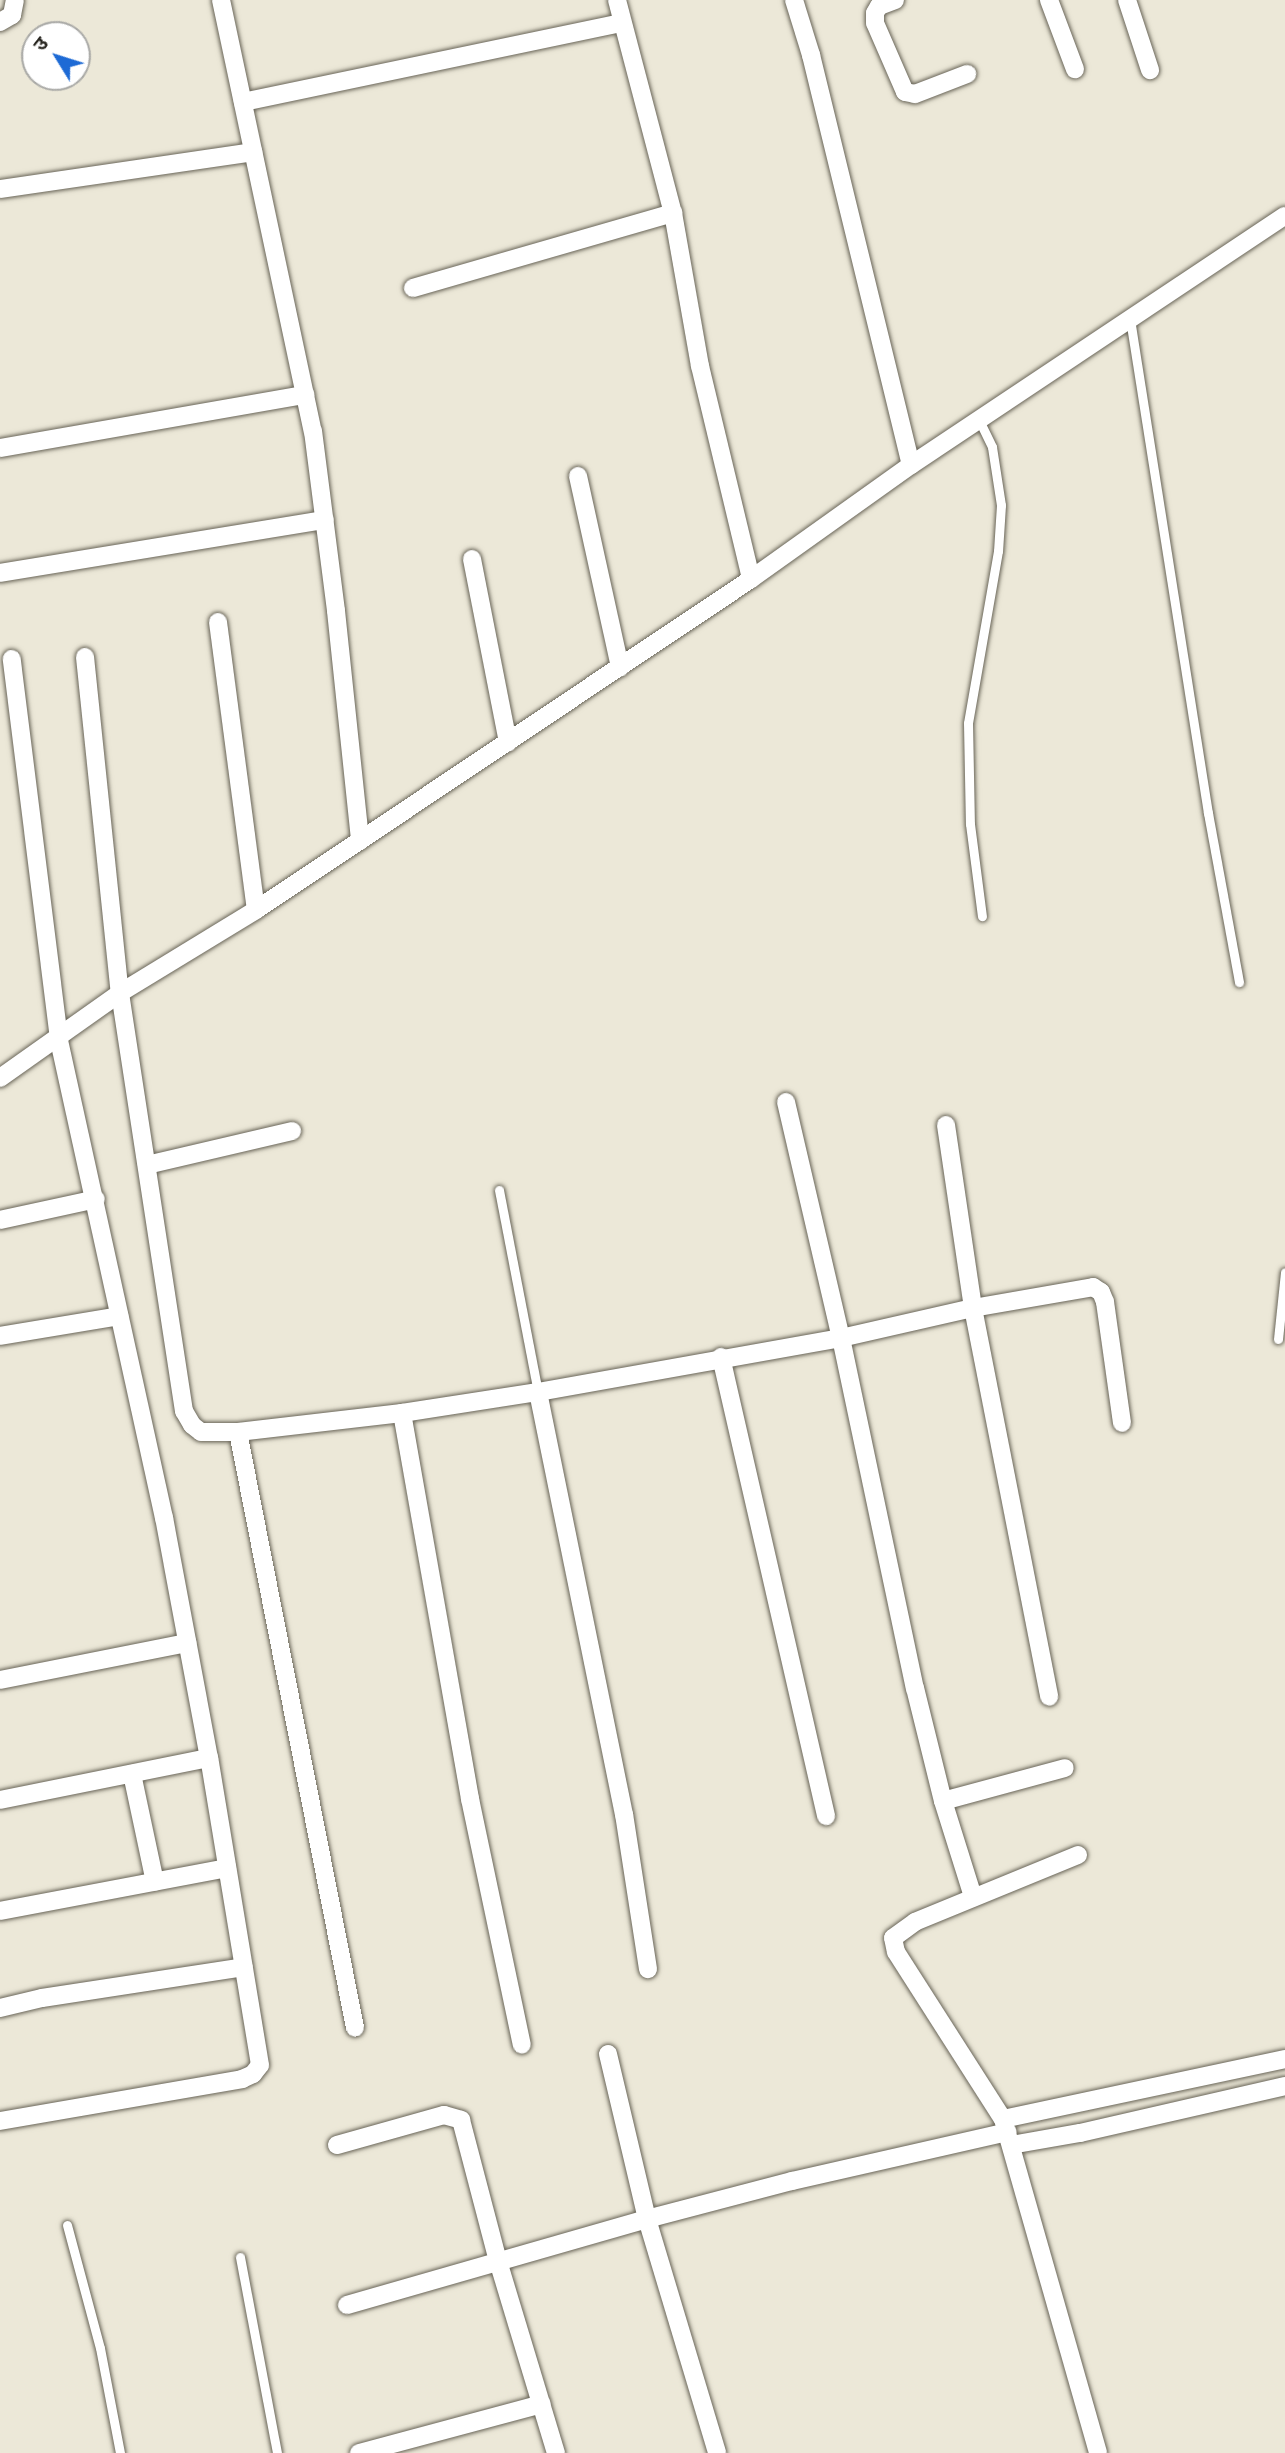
<!DOCTYPE html>
<html>
<head>
<meta charset="utf-8">
<style>
	body { margin:0 }
	#map { position:relative; width:1285px; height:2453px; overflow:hidden; background:#ece8d8; font-family:Cabin,"Noto Sans Devanagari",sans-serif }
	div>[style] { position:absolute }
	[style*='--x'] { left:calc(var(--x)*1px); top:calc(var(--y)*1px); width:calc(var(--w)*1px); rotate:calc(var(--a)*1deg) }
	.roads { filter:drop-shadow(0 0 2px #686457) drop-shadow(0 0 2px #686457) }
	.lane>* { height:9px; margin:-4.5px; padding:0 4.5px; transform-origin:4.5px; border-radius:4.5px; background:#fff }
	.street>* { height:18px; margin:-9px; padding:0 9px; transform-origin:9px; border-radius:9px; background:#fff }
	span { translate:-50% -50%; white-space:nowrap; text-align:center; line-height:1.15; -webkit-text-stroke:5px #fff; paint-order:stroke }
	.north { position:absolute; left:21px; top:21px; width:70px; height:70px; box-sizing:border-box; background:#fff; border:2px solid #a9a9a6; border-radius:50%; rotate:308deg; font-size:19px; font-weight:700; line-height:28px; text-align:center; color:#292721 }
	.north::after { content:''; display:block; margin:auto; width:24px; height:32px; background:#1d6ad5; clip-path:polygon(50% 0,100% 100%,50% 72%,0 100%) }
</style>
</head>
<body>
<div id="map">
	<div class="roads">
		<div class="lane">
			<div style="--x:1130;--y:319;--w:500;--a:81.03"></div>
			<div style="--x:1208;--y:813;--w:172;--a:79.6"></div>
			<div style="--x:979;--y:420;--w:30;--a:64"></div>
			<div style="--x:992;--y:447;--w:59;--a:81.2"></div>
			<div style="--x:1001;--y:505;--w:46;--a:93.7"></div>
			<div style="--x:998;--y:551;--w:175;--a:99.9"></div>
			<div style="--x:968;--y:723;--w:101;--a:88.9"></div>
			<div style="--x:970;--y:824;--w:93;--a:82.6"></div>
			<div style="--x:499;--y:1190;--w:206;--a:79.1"></div>
			<div style="--x:1278;--y:1339;--w:67;--a:-84"></div>
			<div style="--x:67;--y:2225;--w:127;--a:75"></div>
			<div style="--x:100;--y:2348;--w:107;--a:79.2"></div>
			<div style="--x:240;--y:2257;--w:199;--a:79.3"></div>
		</div>
		<div class="street">
			<div style="--x:221;--y:0;--w:441;--a:78"></div>
			<div style="--x:313;--y:431;--w:181;--a:82.7"></div>
			<div style="--x:336;--y:611;--w:231;--a:84"></div>
			<div style="--x:617;--y:0;--w:220;--a:75.3"></div>
			<div style="--x:673;--y:213;--w:155;--a:80"></div>
			<div style="--x:700;--y:366;--w:219;--a:76.5"></div>
			<div style="--x:794;--y:0;--w:58;--a:72.8"></div>
			<div style="--x:811;--y:55;--w:422;--a:76.3"></div>
			<div style="--x:895;--y:0;--w:17;--a:159"></div>
			<div style="--x:879;--y:6;--w:8;--a:120"></div>
			<div style="--x:875;--y:13;--w:10;--a:90"></div>
			<div style="--x:875;--y:23;--w:75;--a:66.5"></div>
			<div style="--x:905;--y:92;--w:10;--a:11"></div>
			<div style="--x:915;--y:94;--w:56;--a:-21"></div>
			<div style="--x:1049;--y:0;--w:74;--a:69.4"></div>
			<div style="--x:1127;--y:0;--w:74;--a:71.8"></div>
			<div style="--x:0;--y:22;--w:14;--a:-30"></div>
			<div style="--x:12;--y:15;--w:15;--a:-79"></div>
			<div style="--x:243;--y:102;--w:387;--a:-11.8"></div>
			<div style="--x:0;--y:189;--w:256;--a:-8.3"></div>
			<div style="--x:413;--y:288;--w:271;--a:-16.1"></div>
			<div style="--x:0;--y:448;--w:310;--a:-9.9"></div>
			<div style="--x:578;--y:476;--w:196;--a:77.6"></div>
			<div style="--x:472;--y:559;--w:187;--a:78.9"></div>
			<div style="--x:0;--y:573;--w:329;--a:-9.3"></div>
			<div style="--x:218;--y:622;--w:290;--a:82.5"></div>
			<div style="--x:85;--y:657;--w:338;--a:84.1"></div>
			<div style="--x:120;--y:993;--w:423;--a:81.3"></div>
			<div style="--x:184;--y:1411;--w:16;--a:60"></div>
			<div style="--x:192;--y:1425;--w:11;--a:38"></div>
			<div style="--x:201;--y:1432;--w:37;--a:0"></div>
			<div style="--x:238;--y:1432;--w:165;--a:-6.6"></div>
			<div style="--x:402;--y:1413;--w:138;--a:-8.8"></div>
			<div style="--x:538;--y:1392;--w:308;--a:-10.1"></div>
			<div style="--x:841;--y:1338;--w:135;--a:-12.8"></div>
			<div style="--x:973;--y:1308;--w:122;--a:-9.9"></div>
			<div style="--x:1093;--y:1287;--w:9;--a:32"></div>
			<div style="--x:1101;--y:1292;--w:11;--a:68"></div>
			<div style="--x:1105;--y:1302;--w:122;--a:82"></div>
			<div style="--x:0;--y:1078;--w:147;--a:-35.3"></div>
			<div style="--x:120;--y:993;--w:159;--a:-31.4"></div>
			<div style="--x:256;--y:910;--w:595;--a:-33.77"></div>
			<div style="--x:751;--y:579;--w:196;--a:-35.5"></div>
			<div style="--x:911;--y:465;--w:449;--a:-33.7"></div>
			<div style="--x:786;--y:1102;--w:242;--a:76.9"></div>
			<div style="--x:841;--y:1338;--w:358;--a:78.1"></div>
			<div style="--x:915;--y:1688;--w:116;--a:76.1"></div>
			<div style="--x:943;--y:1801;--w:101;--a:72.6"></div>
			<div style="--x:946;--y:1125;--w:185;--a:81.6"></div>
			<div style="--x:973;--y:1308;--w:396;--a:78.9"></div>
			<div style="--x:147;--y:1165;--w:149;--a:-13.2"></div>
			<div style="--x:0;--y:1220;--w:98;--a:-12.3"></div>
			<div style="--x:0;--y:1336;--w:121;--a:-9.5"></div>
			<div style="--x:721;--y:1357;--w:471;--a:77.1"></div>
			<div style="--x:538;--y:1392;--w:431;--a:78.5"></div>
			<div style="--x:624;--y:1814;--w:157;--a:81.2"></div>
			<div style="--x:402;--y:1413;--w:392;--a:80"></div>
			<div style="--x:470;--y:1799;--w:251;--a:78.1"></div>
			<div style="--x:238;--y:1432;--w:607;--a:78.89"></div>
			<div style="--x:0;--y:1680;--w:191;--a:-11.2"></div>
			<div style="--x:132;--y:1774;--w:110;--a:78"></div>
			<div style="--x:0;--y:1800;--w:213;--a:-11.4"></div>
			<div style="--x:943;--y:1801;--w:126;--a:-15.1"></div>
			<div style="--x:1078;--y:1855;--w:176;--a:157.7"></div>
			<div style="--x:915;--y:1922;--w:27;--a:144"></div>
			<div style="--x:893;--y:1938;--w:14;--a:78"></div>
			<div style="--x:896;--y:1952;--w:198;--a:57.4"></div>
			<div style="--x:1003;--y:2119;--w:347;--a:74.1"></div>
			<div style="--x:0;--y:1911;--w:231;--a:-10.7"></div>
			<div style="--x:0;--y:2008;--w:43;--a:-13.4"></div>
			<div style="--x:42;--y:1998;--w:204;--a:-8.7"></div>
			<div style="--x:608;--y:2054;--w:170;--a:76.7"></div>
			<div style="--x:647;--y:2219;--w:244;--a:73.3"></div>
			<div style="--x:1003;--y:2119;--w:288;--a:-12"></div>
			<div style="--x:0;--y:2121;--w:246;--a:-9.8"></div>
			<div style="--x:242;--y:2079;--w:12;--a:-24"></div>
			<div style="--x:253;--y:2074;--w:11;--a:-52"></div>
			<div style="--x:260;--y:2065;--w:311;--a:-99.4"></div>
			<div style="--x:209;--y:1758;--w:244;--a:-100.6"></div>
			<div style="--x:164;--y:1518;--w:490;--a:-102.4"></div>
			<div style="--x:59;--y:1039;--w:383;--a:-97.1"></div>
			<div style="--x:337;--y:2145;--w:111;--a:-15.7"></div>
			<div style="--x:444;--y:2115;--w:18;--a:16"></div>
			<div style="--x:461;--y:2120;--w:146;--a:75.3"></div>
			<div style="--x:498;--y:2261;--w:201;--a:73.2"></div>
			<div style="--x:1011;--y:2145;--w:70;--a:-9.9"></div>
			<div style="--x:1080;--y:2133;--w:210;--a:-12.9"></div>
			<div style="--x:347;--y:2305;--w:312;--a:-16"></div>
			<div style="--x:647;--y:2219;--w:150;--a:-14.7"></div>
			<div style="--x:792;--y:2181;--w:221;--a:-12.8"></div>
			<div style="--x:359;--y:2453;--w:189;--a:-15"></div>
		</div>
	</div>
	<div class="north">उ</div>
</div>
</body>
</html>
